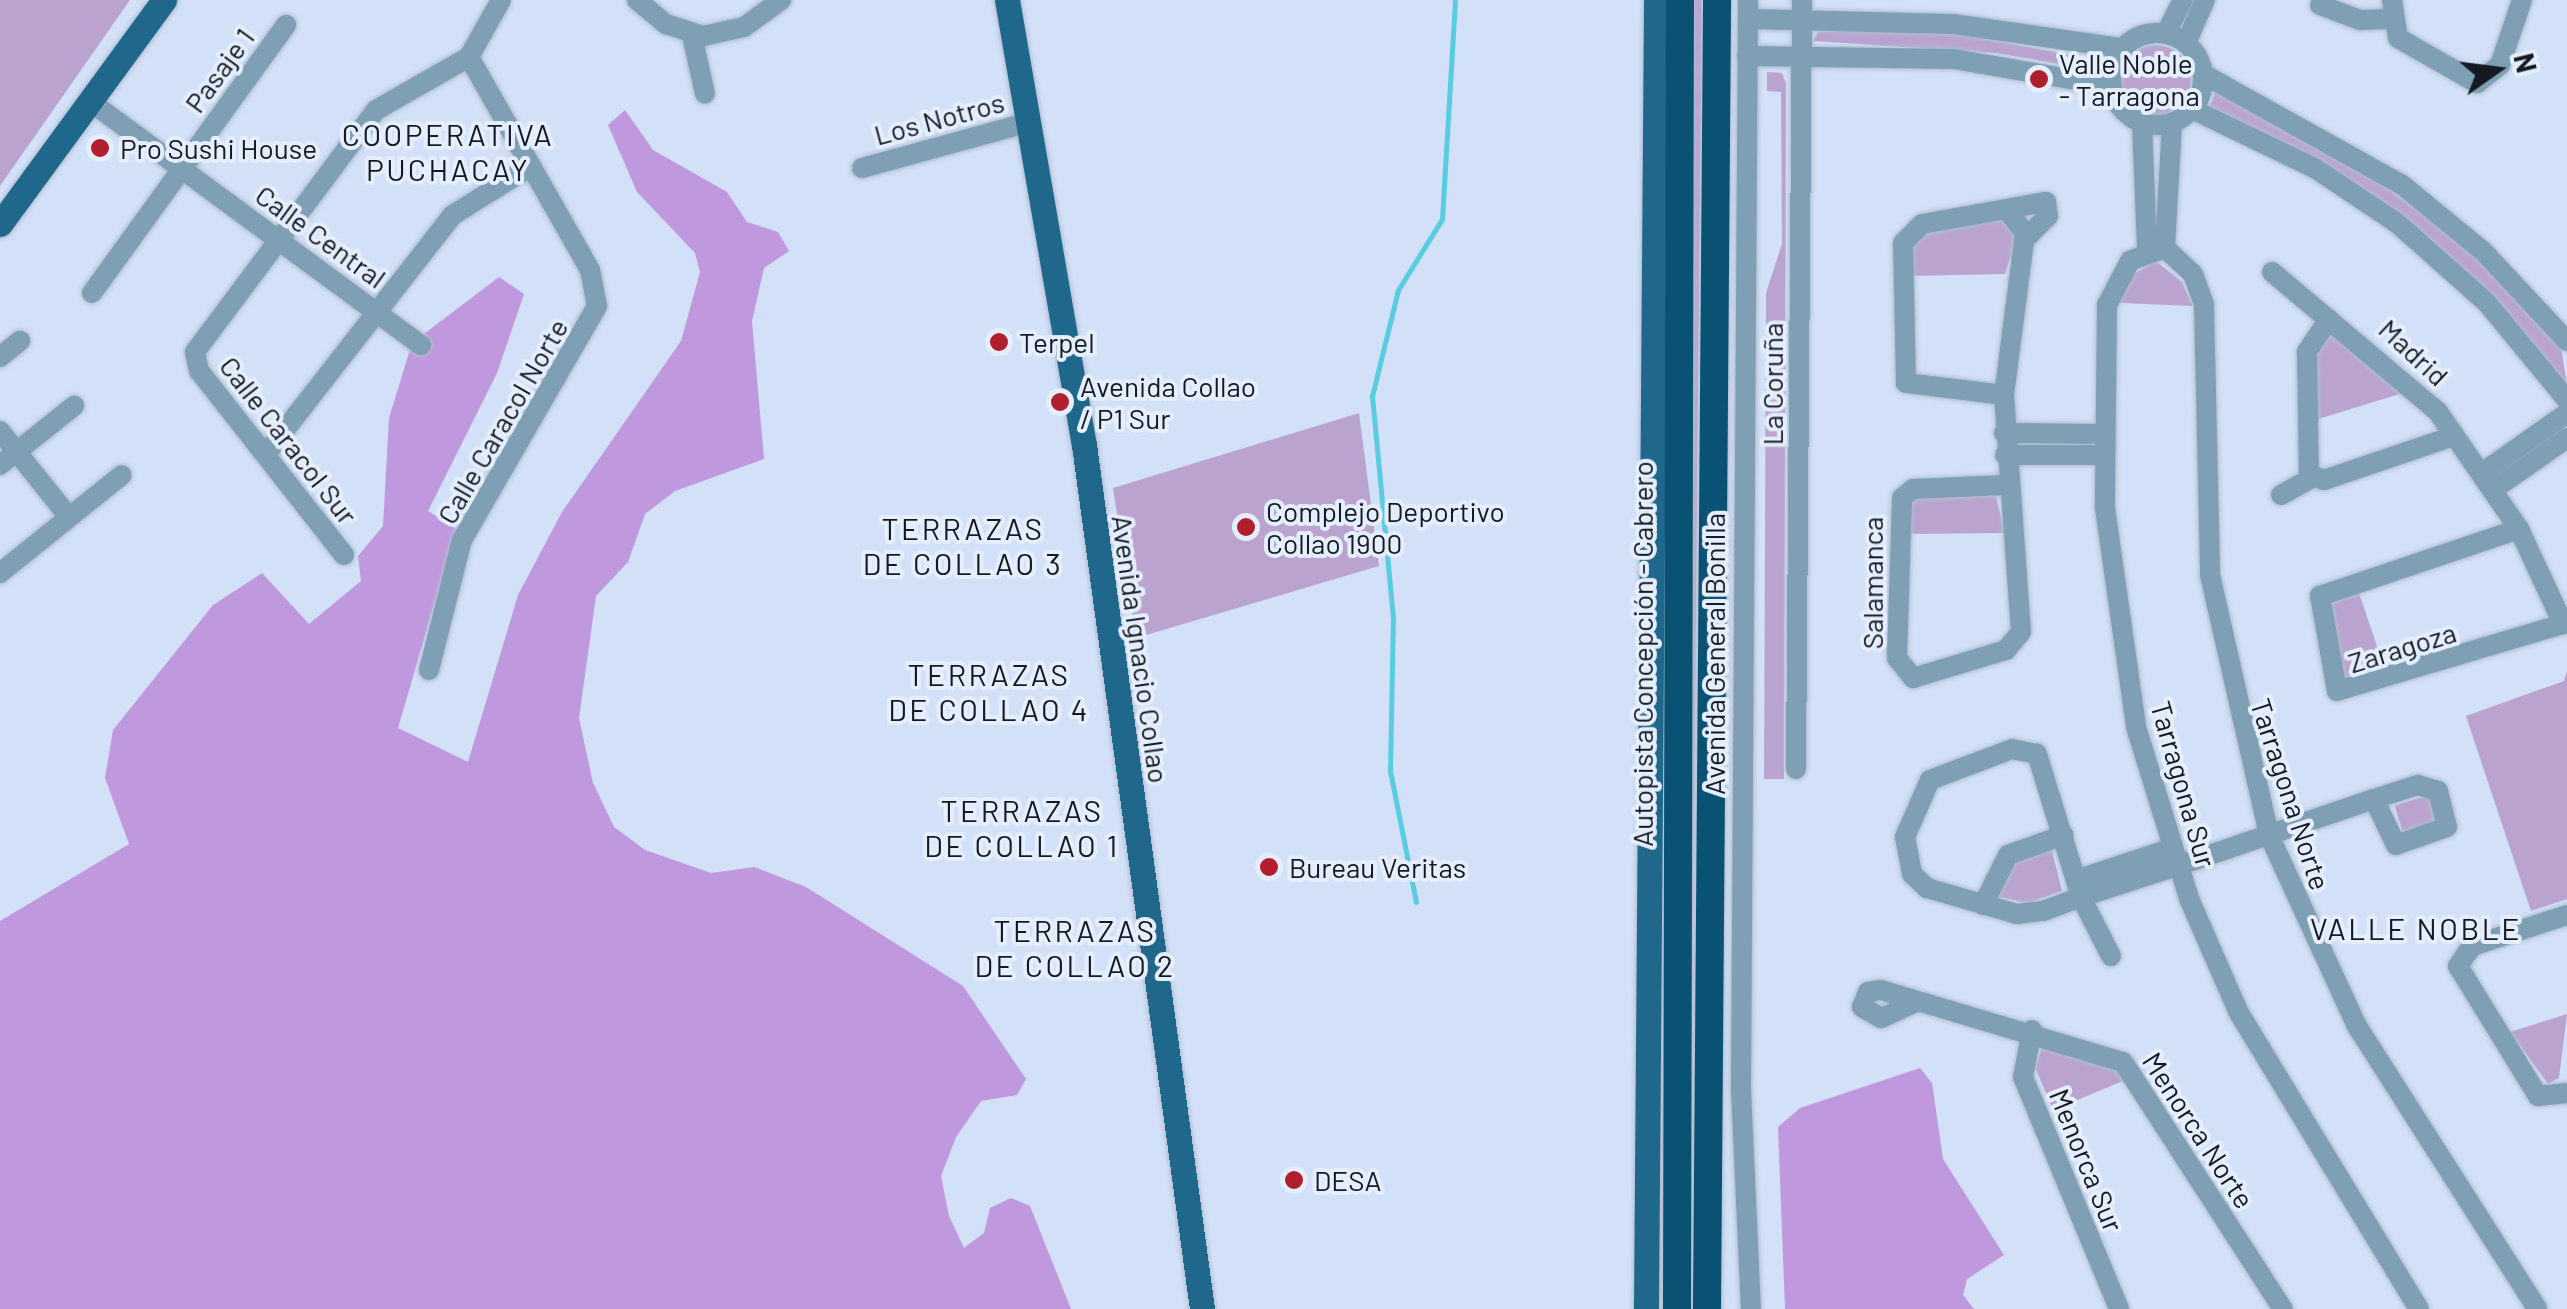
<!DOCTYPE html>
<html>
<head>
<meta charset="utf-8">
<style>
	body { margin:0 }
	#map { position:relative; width:2567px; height:1309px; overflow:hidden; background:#d3e1f8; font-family:Barlow,sans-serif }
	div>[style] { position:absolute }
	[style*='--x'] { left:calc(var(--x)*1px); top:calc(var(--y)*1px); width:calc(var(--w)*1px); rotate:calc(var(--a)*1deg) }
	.green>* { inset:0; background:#bba3cf; transform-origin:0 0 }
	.round { border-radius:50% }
	.forest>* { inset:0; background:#c098de }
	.stream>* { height:5px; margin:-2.5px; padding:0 2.5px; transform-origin:2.5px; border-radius:2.5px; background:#5acce2 }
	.roads { filter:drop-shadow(0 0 2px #b1bdd1) drop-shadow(0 0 2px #b1bdd1) }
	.minor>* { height:20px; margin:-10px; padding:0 10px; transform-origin:10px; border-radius:10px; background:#7e9fb4 }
	.minor>.ring { margin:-10px; padding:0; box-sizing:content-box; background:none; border:20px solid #7e9fb4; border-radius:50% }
	.major>* { height:25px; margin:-12.5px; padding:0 12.5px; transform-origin:12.5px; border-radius:12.5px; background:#20678c }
	.highway>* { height:28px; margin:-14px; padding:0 14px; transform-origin:14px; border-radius:14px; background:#0a5274 }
	.dots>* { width:28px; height:28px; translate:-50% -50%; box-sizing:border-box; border:5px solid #e5eefc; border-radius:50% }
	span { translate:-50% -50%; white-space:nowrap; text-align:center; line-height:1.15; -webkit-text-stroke:8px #e5eefc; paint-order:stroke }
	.poi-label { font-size:28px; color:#151a22 }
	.left { translate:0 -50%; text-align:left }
	.street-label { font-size:28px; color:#151a22 }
	.neighbourhood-label { font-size:30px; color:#151a22; letter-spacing:2.5px }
	.north { position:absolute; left:2447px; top:20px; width:100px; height:100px; -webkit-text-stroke:8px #e5eefc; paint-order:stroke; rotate:76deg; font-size:28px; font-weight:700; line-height:40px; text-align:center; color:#151a22 }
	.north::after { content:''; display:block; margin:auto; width:35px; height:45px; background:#151a22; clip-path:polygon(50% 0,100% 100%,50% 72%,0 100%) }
</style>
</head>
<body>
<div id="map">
	<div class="green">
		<div style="clip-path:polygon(0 0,130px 0,0 186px)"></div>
		<div style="clip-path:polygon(1691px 0,1702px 0,1689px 1309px)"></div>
		<div style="clip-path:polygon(1853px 30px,1950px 33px,2100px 60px,2094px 70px,1996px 53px,1813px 41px,1818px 32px)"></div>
		<div class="round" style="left:2121px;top:45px;width:70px;height:70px"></div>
		<div style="clip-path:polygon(1767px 72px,1782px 73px,1786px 83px,1784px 779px,1764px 779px,1766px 293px,1782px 244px,1781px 92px,1767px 91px)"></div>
		<div style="clip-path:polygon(2216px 91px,2359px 167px,2462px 244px,2561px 347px,2567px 385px,2504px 309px,2287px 144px,2210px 106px)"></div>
		<div style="clip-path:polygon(2003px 217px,2016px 239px,2005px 274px,1908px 276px,1915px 234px)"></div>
		<div style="clip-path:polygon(2156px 261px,2182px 282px,2193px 306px,2120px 303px,2134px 274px)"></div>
		<div style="clip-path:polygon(2332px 333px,2406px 392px,2312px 421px,2315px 346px)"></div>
		<div style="clip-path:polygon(1359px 413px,1379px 566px,1136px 638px,1113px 488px)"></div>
		<div style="clip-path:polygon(1995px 493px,2005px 533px,1904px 534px,1910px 496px)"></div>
		<div style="clip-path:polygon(2358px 590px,2387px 676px,2346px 689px,2326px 602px)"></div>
		<div style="clip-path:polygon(2567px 671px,2567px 899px,2531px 911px,2466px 716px,2564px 681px)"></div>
		<div style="left:2429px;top:795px;width:27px;height:36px;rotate:73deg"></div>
		<div style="clip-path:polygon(2051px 847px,2062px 891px,2028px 903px,1999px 897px,2006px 865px)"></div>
		<div style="clip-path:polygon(2567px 1014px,2559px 1078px,2548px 1084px,2510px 1032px)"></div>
		<div style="clip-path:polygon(2042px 1047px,2113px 1065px,2123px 1081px,2053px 1110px,2035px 1067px)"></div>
	</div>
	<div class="forest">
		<div style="clip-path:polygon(625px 110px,653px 150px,727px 192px,747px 222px,778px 232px,789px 251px,764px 268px,752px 321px,764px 459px,675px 491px,645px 514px,628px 562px,596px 596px,579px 718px,593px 783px,614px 827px,645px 850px,711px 873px,754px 867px,806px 887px,963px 986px,1026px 1079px,1017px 1095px,981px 1101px,956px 1137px,941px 1176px,949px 1216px,964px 1248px,984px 1233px,990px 1208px,1011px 1198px,1030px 1206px,1071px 1309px,0 1309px,0 921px,129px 844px,105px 778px,113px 730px,213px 605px,262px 573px,309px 624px,361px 581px,358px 556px,383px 526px,389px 418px,412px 343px,499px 277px,524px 294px,497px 373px,428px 511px,456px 529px,398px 728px,468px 762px,518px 595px,562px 512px,681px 341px,700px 272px,695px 253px,637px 192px,608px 125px)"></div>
		<div style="clip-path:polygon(1920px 1068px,1932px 1083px,1943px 1159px,2004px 1255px,1967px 1279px,1963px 1295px,1974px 1309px,1785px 1309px,1778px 1127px,1800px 1108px)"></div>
	</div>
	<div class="stream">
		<div style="--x:1416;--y:902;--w:134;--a:-101.2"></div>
		<div style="--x:1390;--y:771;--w:153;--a:-88.9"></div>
		<div style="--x:1393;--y:618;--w:223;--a:-95.4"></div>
		<div style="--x:1372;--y:396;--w:109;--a:-76.2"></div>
		<div style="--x:1398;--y:290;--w:84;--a:-58.2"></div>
		<div style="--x:1442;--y:219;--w:219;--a:-86.6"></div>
	</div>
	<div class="roads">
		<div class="minor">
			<div style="--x:637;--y:0;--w:38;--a:40"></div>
			<div style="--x:666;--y:24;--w:39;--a:18"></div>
			<div style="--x:703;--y:36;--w:42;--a:-12.4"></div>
			<div style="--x:744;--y:27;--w:46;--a:-36.1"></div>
			<div style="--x:1748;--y:0;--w:1090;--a:90.37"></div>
			<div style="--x:1741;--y:1090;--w:219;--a:87.4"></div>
			<div style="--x:2392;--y:0;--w:38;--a:81"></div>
			<div style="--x:2398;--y:38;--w:91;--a:29.7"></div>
			<div style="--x:2477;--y:83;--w:29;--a:-38"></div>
			<div style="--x:2500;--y:65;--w:69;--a:-71.3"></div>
			<div style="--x:2320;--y:5;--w:43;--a:20.6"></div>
			<div style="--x:2360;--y:20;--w:29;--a:-2"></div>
			<div style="--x:1748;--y:19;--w:205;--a:1.4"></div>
			<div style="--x:1953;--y:24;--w:171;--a:8.1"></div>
			<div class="ring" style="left:2111px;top:33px;width:72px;height:72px"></div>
			<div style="--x:2166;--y:33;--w:37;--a:-63"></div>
			<div style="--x:692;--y:35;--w:60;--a:77.6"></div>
			<div style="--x:2186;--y:43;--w:47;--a:-66.2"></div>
			<div style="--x:1747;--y:56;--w:207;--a:0.8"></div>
			<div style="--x:1954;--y:59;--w:159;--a:9.8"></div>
			<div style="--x:2203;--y:74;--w:227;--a:29.1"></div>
			<div style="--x:2401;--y:184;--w:106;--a:39.3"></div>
			<div style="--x:2483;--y:251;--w:123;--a:47"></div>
			<div style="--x:91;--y:102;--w:410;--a:36.4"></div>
			<div style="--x:2192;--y:109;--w:138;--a:25.8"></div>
			<div style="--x:2316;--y:169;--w:97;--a:33.7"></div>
			<div style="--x:2397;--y:223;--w:120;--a:41.6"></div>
			<div style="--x:2487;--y:303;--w:126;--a:50.5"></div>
			<div style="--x:2142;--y:123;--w:124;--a:87.7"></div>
			<div style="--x:862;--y:168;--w:174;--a:-15.3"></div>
			<div style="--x:2165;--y:248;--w:37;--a:160"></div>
			<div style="--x:2130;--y:261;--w:50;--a:117.6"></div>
			<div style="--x:2107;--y:305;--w:203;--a:90.6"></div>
			<div style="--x:2105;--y:508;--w:221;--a:81.9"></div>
			<div style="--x:2136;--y:727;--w:182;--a:72.8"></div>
			<div style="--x:2190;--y:901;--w:122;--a:66.4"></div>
			<div style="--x:2239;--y:1013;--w:346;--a:58.7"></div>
			<div style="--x:2165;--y:248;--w:38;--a:43"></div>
			<div style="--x:2193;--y:274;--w:33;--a:70"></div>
			<div style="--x:2204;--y:305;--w:270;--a:88.7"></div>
			<div style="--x:2210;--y:575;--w:267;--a:77.2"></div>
			<div style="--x:2269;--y:835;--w:210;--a:65.3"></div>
			<div style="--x:2357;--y:1026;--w:335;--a:57.5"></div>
			<div style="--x:2165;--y:248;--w:125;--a:-86.8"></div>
			<div style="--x:2272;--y:272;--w:217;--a:40.1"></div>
			<div style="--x:2438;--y:412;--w:142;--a:55.3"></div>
			<div style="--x:2519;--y:529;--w:105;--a:65.1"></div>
			<div style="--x:2563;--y:624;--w:236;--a:163.5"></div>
			<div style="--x:2337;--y:691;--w:97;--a:-100.1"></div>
			<div style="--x:2320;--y:596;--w:210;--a:-18.6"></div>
			<div style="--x:92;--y:293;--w:331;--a:-54.1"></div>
			<div style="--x:2329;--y:319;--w:40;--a:124"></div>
			<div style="--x:2307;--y:352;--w:122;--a:89.1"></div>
			<div style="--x:2309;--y:474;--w:16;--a:22"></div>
			<div style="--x:2324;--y:480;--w:137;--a:-18.7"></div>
			<div style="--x:0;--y:357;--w:26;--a:-39"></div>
			<div style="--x:2004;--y:395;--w:99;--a:-173"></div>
			<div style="--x:1906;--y:383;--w:140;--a:-91.2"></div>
			<div style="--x:1903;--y:243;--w:27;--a:-45"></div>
			<div style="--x:1922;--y:224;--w:126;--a:-10.1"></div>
			<div style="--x:2046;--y:202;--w:14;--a:82"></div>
			<div style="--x:2048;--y:216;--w:33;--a:135"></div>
			<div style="--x:0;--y:431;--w:110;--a:51.3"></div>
			<div style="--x:2004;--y:433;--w:99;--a:0.6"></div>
			<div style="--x:266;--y:454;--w:303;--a:-52"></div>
			<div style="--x:453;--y:215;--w:92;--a:-32.1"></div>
			<div style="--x:2005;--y:455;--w:98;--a:0"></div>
			<div style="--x:0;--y:465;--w:95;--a:-38.6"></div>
			<div style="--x:2482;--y:473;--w:104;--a:-35.2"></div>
			<div style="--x:2005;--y:485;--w:92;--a:177.5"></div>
			<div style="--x:1913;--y:489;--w:14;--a:141"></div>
			<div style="--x:1902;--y:498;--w:160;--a:91.8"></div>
			<div style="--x:1897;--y:658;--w:26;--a:51"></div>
			<div style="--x:1913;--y:678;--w:97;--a:-16.8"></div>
			<div style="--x:2006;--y:650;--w:23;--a:-50"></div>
			<div style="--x:2021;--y:632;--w:238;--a:-94.1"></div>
			<div style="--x:2004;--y:395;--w:163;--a:-82.6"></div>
			<div style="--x:2025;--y:233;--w:28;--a:-128"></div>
			<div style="--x:2494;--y:489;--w:89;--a:-34.9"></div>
			<div style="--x:2281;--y:495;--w:38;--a:-29"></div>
			<div style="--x:344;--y:555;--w:234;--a:-128.2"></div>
			<div style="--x:199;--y:371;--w:19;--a:-102"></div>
			<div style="--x:195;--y:352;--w:302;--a:-53.2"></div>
			<div style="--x:376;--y:110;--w:107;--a:-29.7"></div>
			<div style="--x:0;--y:573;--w:156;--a:-38.8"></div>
			<div style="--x:429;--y:670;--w:134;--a:-75.8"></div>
			<div style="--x:462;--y:540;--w:270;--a:-60"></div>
			<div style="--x:597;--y:306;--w:37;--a:-101"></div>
			<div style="--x:590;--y:270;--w:245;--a:-119.6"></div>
			<div style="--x:469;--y:57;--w:65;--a:-60.7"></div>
			<div style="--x:1796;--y:769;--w:769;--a:-89.55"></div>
			<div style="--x:2076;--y:880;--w:101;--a:-18.4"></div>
			<div style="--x:1983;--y:905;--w:56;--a:-63.4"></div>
			<div style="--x:2008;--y:855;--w:59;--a:-19.7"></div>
			<div style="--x:2567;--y:915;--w:100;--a:161.9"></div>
			<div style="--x:2472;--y:946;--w:24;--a:125"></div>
			<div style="--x:2458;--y:966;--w:153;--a:58.4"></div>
			<div style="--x:2538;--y:1096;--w:29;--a:-6"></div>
			<div style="--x:2111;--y:956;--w:66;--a:-117"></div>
			<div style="--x:2081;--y:897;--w:150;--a:-107.1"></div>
			<div style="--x:2037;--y:754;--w:25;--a:-169"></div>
			<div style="--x:2012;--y:749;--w:88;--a:159.3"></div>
			<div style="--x:1930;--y:780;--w:62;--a:113.7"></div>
			<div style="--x:1905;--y:837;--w:38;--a:79"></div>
			<div style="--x:1912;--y:874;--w:21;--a:43"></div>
			<div style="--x:1927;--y:888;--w:94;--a:16.1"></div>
			<div style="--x:2017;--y:914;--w:26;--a:-7"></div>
			<div style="--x:2043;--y:911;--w:40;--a:-20.2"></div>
			<div style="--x:2081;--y:897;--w:101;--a:-17.9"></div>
			<div style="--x:2177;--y:866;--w:208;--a:-18.8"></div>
			<div style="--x:2374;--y:799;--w:46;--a:-17.7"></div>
			<div style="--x:2418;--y:785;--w:21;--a:17"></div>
			<div style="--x:2438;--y:791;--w:37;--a:76"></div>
			<div style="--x:2447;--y:827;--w:54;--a:160.6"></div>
			<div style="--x:2396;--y:845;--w:51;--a:-115.6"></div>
			<div style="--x:1916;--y:1002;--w:38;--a:155"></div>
			<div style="--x:1881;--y:1018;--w:22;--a:-150"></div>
			<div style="--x:1862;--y:1007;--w:16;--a:-68"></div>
			<div style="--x:1868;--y:992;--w:13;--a:-9"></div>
			<div style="--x:1881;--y:990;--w:252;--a:16.6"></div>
			<div style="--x:2123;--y:1062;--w:294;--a:57.1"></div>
			<div style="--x:2032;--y:1030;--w:48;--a:100.8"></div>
			<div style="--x:2023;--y:1077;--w:251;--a:67.5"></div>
		</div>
		<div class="major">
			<div style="--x:1007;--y:0;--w:452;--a:80.2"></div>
			<div style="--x:1084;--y:445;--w:872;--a:82.22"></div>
			<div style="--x:0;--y:224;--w:278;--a:-53.8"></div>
			<div style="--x:1646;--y:1309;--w:1309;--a:-89.56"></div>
		</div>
		<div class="highway">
			<div style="--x:1677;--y:1309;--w:1309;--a:-89.87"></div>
			<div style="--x:1707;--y:1309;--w:1309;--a:-89.56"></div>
		</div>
	</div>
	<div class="dots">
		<div style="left:2039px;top:79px;background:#b21f2c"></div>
		<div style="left:100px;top:148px;background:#b21f2c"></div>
		<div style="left:999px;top:342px;background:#b21f2c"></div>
		<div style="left:1060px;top:402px;background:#b21f2c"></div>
		<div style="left:1246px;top:527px;background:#b21f2c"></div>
		<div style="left:1269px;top:867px;background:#b21f2c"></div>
		<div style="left:1294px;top:1180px;background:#b21f2c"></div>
	</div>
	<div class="poi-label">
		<span class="left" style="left:2059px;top:79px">Valle Noble<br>- Tarragona</span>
		<span class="left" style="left:120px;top:148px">Pro Sushi House</span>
		<span class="left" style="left:1019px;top:342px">Terpel</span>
		<span class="left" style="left:1080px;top:402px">Avenida Collao<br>/ P1 Sur</span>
		<span class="left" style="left:1266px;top:527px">Complejo Deportivo<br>Collao 1900</span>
		<span class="left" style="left:1289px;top:867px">Bureau Veritas</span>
		<span class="left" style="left:1314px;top:1180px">DESA</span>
	</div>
	<div class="street-label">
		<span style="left:219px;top:70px;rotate:-54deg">Pasaje 1</span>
		<span style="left:939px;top:118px;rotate:-15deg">Los Notros</span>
		<span style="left:321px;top:236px;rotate:36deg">Calle Central</span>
		<span style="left:2414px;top:352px;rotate:43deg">Madrid</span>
		<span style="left:1772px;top:384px;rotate:-90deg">La Coruña</span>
		<span style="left:502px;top:421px;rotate:-60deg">Calle Caracol Norte</span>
		<span style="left:289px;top:440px;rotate:52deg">Calle Caracol Sur</span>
		<span style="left:1872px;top:583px;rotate:-90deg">Salamanca</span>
		<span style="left:2402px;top:647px;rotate:-17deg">Zaragoza</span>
		<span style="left:1141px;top:649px;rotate:82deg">Avenida Ignacio Collao</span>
		<span style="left:1642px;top:654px;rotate:-90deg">Autopista Concepción - Cabrero</span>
		<span style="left:1714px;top:654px;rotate:-90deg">Avenida General Bonilla</span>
		<span style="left:2184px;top:784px;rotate:74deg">Tarragona Sur</span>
		<span style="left:2291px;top:794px;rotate:72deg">Tarragona Norte</span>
		<span style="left:2199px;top:1130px;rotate:57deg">Menorca Norte</span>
		<span style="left:2087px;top:1160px;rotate:68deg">Menorca Sur</span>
	</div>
	<div class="neighbourhood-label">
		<span style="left:448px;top:151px">COOPERATIVA<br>PUCHACAY</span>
		<span style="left:963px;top:545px">TERRAZAS<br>DE COLLAO 3</span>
		<span style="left:989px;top:691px">TERRAZAS<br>DE COLLAO 4</span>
		<span style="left:1022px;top:827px">TERRAZAS<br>DE COLLAO 1</span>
		<span style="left:2416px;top:928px">VALLE NOBLE</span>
		<span style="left:1075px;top:947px">TERRAZAS<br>DE COLLAO 2</span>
	</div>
	<div class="north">N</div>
</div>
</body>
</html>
